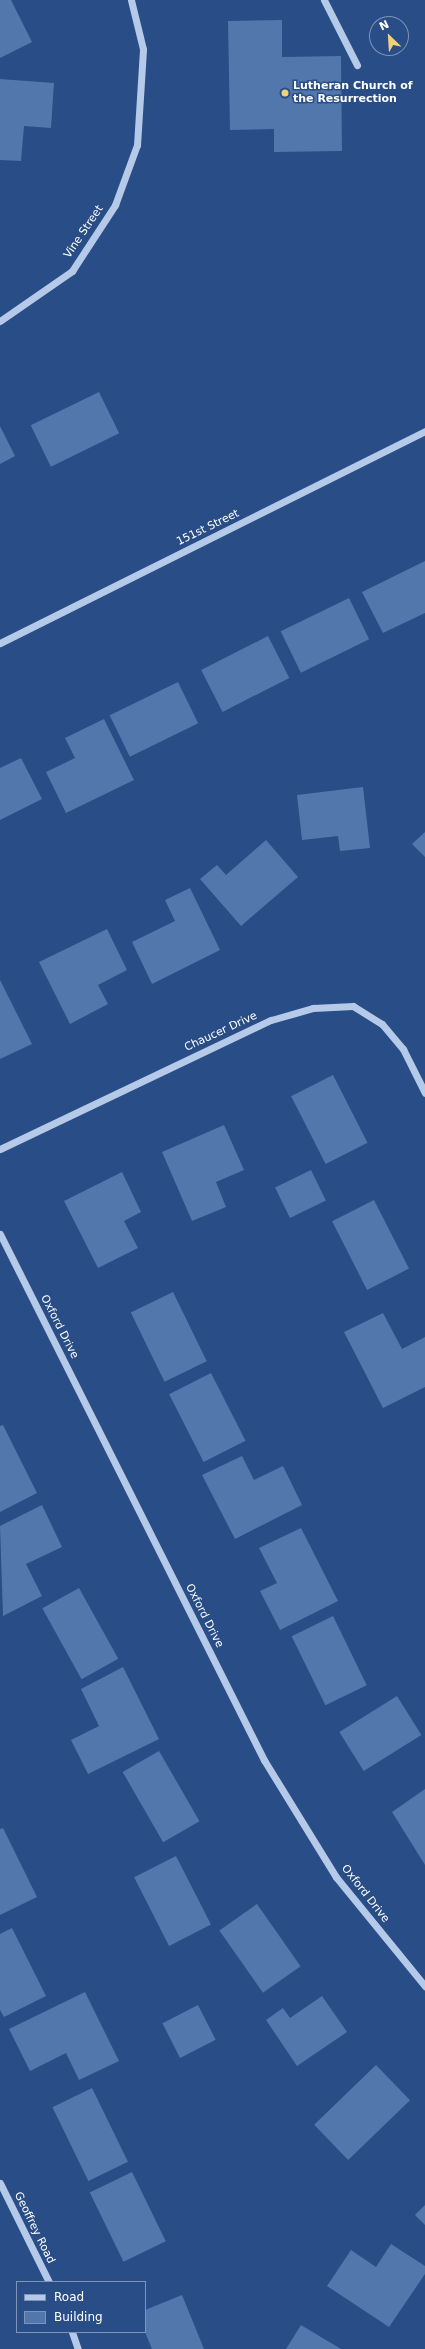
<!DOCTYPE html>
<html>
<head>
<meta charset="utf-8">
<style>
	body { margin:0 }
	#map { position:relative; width:425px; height:2349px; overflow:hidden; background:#294d86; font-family:"DejaVu Sans",sans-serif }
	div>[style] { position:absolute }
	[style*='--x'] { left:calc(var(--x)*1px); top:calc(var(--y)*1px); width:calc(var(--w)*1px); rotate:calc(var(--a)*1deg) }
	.building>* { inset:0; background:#5277ad; transform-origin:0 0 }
	.minor>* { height:7px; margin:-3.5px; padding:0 3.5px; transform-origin:3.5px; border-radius:3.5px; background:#b5c9e8 }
	.dots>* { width:11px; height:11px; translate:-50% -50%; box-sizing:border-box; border:2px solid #294d86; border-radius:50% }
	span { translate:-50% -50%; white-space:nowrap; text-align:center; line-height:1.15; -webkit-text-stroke:3px #294d86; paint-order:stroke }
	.poi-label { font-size:11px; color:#fff; font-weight:700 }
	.left { translate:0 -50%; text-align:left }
	.street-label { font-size:11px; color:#fff }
	.legend { position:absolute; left:16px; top:2281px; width:130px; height:52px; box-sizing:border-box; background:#294d86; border:1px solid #7f94b6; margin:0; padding:5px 7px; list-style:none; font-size:12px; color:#fff }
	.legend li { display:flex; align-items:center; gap:8px; height:20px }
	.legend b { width:20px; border:1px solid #7f94b6 }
	.north { position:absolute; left:369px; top:16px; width:40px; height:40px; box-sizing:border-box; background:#294d86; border:1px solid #7f94b6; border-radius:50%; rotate:335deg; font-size:11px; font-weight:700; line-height:16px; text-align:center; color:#fff }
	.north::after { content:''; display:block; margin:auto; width:14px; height:18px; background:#efd37b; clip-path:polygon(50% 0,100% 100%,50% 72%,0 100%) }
</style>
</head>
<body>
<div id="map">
	<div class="building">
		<div style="clip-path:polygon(0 0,11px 0,32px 42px,0 58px)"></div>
		<div style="clip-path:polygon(282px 20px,282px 57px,341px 56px,342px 151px,274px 152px,274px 129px,230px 130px,228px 21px)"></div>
		<div style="clip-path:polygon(0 79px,54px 83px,51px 128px,24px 126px,21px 161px,0 160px)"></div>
		<div style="left:99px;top:392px;width:46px;height:76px;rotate:64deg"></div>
		<div style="clip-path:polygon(0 426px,15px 456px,0 464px)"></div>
		<div style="clip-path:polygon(425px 561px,425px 613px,383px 633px,362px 592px)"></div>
		<div style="left:349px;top:598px;width:46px;height:76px;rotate:64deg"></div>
		<div style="left:268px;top:636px;width:47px;height:75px;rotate:63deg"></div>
		<div style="left:178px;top:682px;width:46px;height:76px;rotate:64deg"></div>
		<div style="clip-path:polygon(104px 719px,134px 780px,66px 813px,46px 772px,75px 758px,65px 738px)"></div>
		<div style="clip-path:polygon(21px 758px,42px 799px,0 820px,0 768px)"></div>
		<div style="clip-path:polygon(363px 787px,370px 848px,340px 851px,338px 836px,302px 840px,297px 795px)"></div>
		<div style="clip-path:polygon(425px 832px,425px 857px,412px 844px)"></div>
		<div style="clip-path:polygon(266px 840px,298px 877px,241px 926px,200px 879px,217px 865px,226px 875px)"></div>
		<div style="clip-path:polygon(190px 888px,220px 950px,152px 984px,132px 942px,175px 921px,165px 900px)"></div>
		<div style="clip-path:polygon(107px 929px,127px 970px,98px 985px,108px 1004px,70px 1024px,39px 962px)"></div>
		<div style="clip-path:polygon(0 980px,32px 1044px,0 1059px)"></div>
		<div style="left:333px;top:1075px;width:76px;height:47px;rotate:63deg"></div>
		<div style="clip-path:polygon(224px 1125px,244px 1170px,216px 1182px,226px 1207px,192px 1221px,162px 1152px)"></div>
		<div style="left:311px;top:1170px;width:34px;height:40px;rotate:64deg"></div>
		<div style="clip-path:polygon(122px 1172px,141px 1212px,124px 1221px,138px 1248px,98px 1268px,64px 1201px)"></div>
		<div style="left:374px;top:1200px;width:77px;height:47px;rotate:63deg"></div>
		<div style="left:173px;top:1292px;width:77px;height:47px;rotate:64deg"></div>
		<div style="clip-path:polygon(383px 1313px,402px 1349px,425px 1337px,425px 1387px,383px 1408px,344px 1332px)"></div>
		<div style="left:211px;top:1373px;width:76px;height:47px;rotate:63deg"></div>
		<div style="clip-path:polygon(3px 1425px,37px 1493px,0 1512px,0 1426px)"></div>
		<div style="clip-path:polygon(242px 1456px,254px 1480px,283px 1466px,302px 1505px,235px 1539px,202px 1475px)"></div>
		<div style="clip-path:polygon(42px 1505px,62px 1547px,26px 1564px,42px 1596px,3px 1616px,0 1526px)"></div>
		<div style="clip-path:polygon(301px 1528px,338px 1601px,280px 1630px,260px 1591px,277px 1583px,259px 1548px)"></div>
		<div style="left:79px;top:1588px;width:81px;height:42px;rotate:61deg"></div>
		<div style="left:333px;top:1616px;width:77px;height:46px;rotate:64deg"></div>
		<div style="clip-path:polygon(123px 1667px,159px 1739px,88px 1774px,71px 1740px,99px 1726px,81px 1689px)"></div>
		<div style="left:397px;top:1696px;width:46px;height:68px;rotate:58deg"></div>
		<div style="left:159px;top:1751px;width:81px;height:42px;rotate:60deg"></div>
		<div style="clip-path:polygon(425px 1789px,425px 1865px,392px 1812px)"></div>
		<div style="clip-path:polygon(3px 1828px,37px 1897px,0 1915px,0 1829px)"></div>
		<div style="left:176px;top:1856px;width:77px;height:47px;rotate:63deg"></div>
		<div style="left:257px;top:1904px;width:76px;height:46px;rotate:55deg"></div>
		<div style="clip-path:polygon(12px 1928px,46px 1996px,4px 2017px,0 2010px,0 1934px)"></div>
		<div style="clip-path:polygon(85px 1992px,119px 2061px,79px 2080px,66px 2053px,30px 2071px,9px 2029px)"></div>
		<div style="clip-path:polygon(322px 1996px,347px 2032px,297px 2066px,266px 2020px,283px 2008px,290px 2018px)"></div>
		<div style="left:198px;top:2005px;width:39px;height:40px;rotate:63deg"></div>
		<div style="left:376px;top:2065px;width:49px;height:86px;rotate:46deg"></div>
		<div style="left:92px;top:2088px;width:82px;height:44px;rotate:64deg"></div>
		<div style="left:132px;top:2172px;width:77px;height:47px;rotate:64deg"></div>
		<div style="clip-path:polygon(425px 2205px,425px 2225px,415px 2215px)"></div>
		<div style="clip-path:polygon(391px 2244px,425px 2266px,425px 2274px,389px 2327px,327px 2286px,351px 2250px,376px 2267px)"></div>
		<div style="clip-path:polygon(182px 2295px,204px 2349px,152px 2349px,145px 2332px,145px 2310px)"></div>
		<div style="clip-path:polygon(301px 2325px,341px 2349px,286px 2349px)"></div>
	</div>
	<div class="minor">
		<div style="--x:324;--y:0;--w:73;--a:63.1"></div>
		<div style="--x:0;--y:321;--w:88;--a:-34.8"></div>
		<div style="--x:72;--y:271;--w:79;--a:-56.9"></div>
		<div style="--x:115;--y:205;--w:64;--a:-69.9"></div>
		<div style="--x:137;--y:145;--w:96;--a:-86.4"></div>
		<div style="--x:143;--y:49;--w:50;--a:-103.8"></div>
		<div style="--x:0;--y:643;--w:475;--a:-26.5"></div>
		<div style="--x:0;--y:1149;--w:300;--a:-25.5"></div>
		<div style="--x:271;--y:1020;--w:44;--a:-15.9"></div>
		<div style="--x:313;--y:1008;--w:40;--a:-2.9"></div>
		<div style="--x:353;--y:1006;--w:34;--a:32"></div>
		<div style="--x:382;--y:1024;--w:33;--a:50"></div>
		<div style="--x:403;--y:1049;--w:49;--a:63.4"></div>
		<div style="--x:0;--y:1234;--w:589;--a:63.35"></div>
		<div style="--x:264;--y:1760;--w:137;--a:58.4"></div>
		<div style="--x:336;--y:1877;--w:141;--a:50.8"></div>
		<div style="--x:0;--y:2183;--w:110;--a:63.7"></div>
		<div style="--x:72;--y:2332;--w:18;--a:71"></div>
	</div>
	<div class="dots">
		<div style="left:285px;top:93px;background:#efd37b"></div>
	</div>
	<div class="poi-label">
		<span class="left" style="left:293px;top:93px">Lutheran Church of<br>the Resurrection</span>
	</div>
	<div class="street-label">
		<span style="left:84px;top:232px;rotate:-56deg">Vine Street</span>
		<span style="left:208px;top:528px;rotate:-26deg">151st Street</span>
		<span style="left:221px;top:1032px;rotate:-25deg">Chaucer Drive</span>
		<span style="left:59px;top:1327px;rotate:63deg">Oxford Drive</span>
		<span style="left:204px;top:1616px;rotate:63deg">Oxford Drive</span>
		<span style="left:365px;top:1894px;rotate:52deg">Oxford Drive</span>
		<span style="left:34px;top:2228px;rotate:64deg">Geoffrey Road</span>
	</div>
	<ul class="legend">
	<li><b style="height:5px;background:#b5c9e8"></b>Road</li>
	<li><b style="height:11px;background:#5277ad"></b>Building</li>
	</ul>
	<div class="north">N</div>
</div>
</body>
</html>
